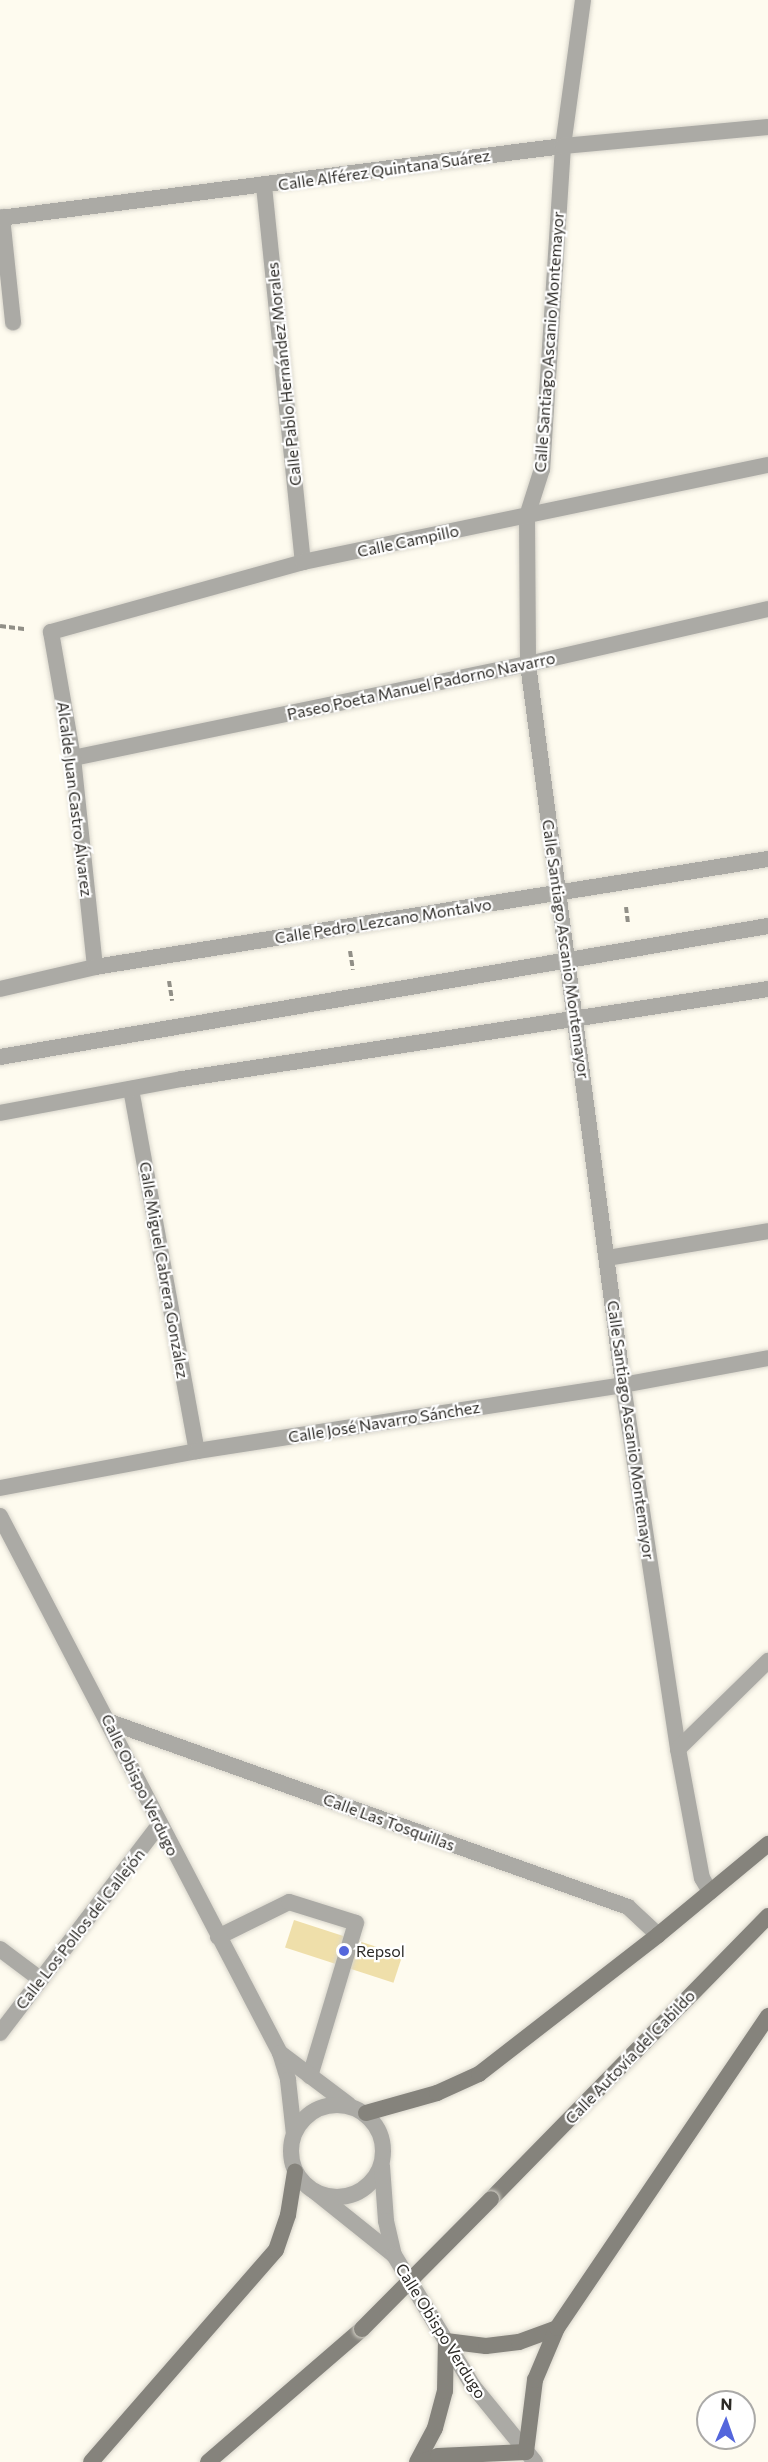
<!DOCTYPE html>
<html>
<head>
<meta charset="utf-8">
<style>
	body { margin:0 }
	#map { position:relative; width:768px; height:2462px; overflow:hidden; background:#fefbef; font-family:Commissioner,sans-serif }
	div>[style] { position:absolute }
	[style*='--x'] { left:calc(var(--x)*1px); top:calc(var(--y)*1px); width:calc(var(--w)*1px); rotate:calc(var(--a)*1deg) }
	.building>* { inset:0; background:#efdfaa; transform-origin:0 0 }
	.path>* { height:4px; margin-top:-2px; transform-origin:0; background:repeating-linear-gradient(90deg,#918f87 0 6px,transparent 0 9px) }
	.roads { filter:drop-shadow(0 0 2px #d8d5cb) drop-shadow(0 0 2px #d8d5cb) }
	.service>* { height:16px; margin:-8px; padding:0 8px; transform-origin:8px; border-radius:8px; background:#abaaa5 }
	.pedestrian>* { height:16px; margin:-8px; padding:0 8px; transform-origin:8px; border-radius:8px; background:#abaaa5 }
	.minor>* { height:16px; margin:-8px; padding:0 8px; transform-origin:8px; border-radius:8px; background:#abaaa5 }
	.minor>.ring { margin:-8px; padding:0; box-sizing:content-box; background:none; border:16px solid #abaaa5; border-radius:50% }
	.secondary>* { height:16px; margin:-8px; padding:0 8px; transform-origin:8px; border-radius:8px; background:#85837c }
	.bridges { filter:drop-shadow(0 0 2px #d8d5cb) drop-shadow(0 0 2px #d8d5cb) }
	.secondary-bridge>* { height:16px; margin:-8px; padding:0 8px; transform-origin:8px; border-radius:8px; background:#85837c }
	.dots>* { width:16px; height:16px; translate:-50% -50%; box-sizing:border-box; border:3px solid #fff; border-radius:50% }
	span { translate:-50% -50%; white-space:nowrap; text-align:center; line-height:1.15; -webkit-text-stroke:4.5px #fff; paint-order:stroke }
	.street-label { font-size:16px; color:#2c2a26 }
	.poi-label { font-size:16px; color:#2c2a26 }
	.left { translate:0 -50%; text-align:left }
	.north { position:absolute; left:696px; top:2390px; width:60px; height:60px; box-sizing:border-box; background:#fff; border:2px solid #abaaa8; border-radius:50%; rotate:2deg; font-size:16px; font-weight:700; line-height:24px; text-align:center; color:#2c2a26 }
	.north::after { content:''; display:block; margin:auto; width:21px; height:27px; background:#5466dc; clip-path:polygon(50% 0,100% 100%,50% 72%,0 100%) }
</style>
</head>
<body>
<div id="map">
	<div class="building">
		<div style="left:294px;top:1920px;width:114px;height:29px;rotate:18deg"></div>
	</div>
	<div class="path">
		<div style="--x:0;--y:626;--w:26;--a:7"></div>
		<div style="--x:626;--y:907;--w:17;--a:83"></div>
		<div style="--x:350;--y:951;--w:19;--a:81"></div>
		<div style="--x:169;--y:981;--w:20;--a:81"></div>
	</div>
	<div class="roads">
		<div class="service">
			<div style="--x:2;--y:217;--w:106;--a:84"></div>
			<div style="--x:607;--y:1258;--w:163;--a:-9.5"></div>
			<div style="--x:218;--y:1937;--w:79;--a:-26.2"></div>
			<div style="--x:289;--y:1902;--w:70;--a:17.4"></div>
			<div style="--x:356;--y:1923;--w:160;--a:106.7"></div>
		</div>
		<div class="pedestrian">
			<div style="--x:73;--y:758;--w:465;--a:-11.7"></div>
			<div style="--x:528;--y:664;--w:246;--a:-12.9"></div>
			<div style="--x:0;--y:1057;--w:779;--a:-9.68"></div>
		</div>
		<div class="minor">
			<div style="--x:583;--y:0;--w:147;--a:97.8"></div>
			<div style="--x:563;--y:146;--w:324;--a:93.7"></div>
			<div style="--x:542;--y:469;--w:49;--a:107.7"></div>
			<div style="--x:527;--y:516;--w:148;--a:89.6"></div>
			<div style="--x:528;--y:664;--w:727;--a:82.49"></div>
			<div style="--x:623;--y:1385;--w:368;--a:81.4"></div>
			<div style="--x:678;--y:1749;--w:131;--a:79.5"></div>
			<div style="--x:702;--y:1878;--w:16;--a:60"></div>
			<div style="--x:264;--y:186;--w:378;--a:84.1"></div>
			<div style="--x:0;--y:218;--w:568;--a:-7.29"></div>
			<div style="--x:563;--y:146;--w:206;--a:-5.3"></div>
			<div style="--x:95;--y:967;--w:210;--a:-96"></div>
			<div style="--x:73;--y:758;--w:128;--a:-99.9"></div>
			<div style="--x:51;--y:632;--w:262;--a:-15.5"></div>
			<div style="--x:303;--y:562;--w:475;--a:-11.8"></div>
			<div style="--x:0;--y:989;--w:98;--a:-13"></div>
			<div style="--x:95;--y:967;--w:682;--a:-9.12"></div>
			<div style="--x:131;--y:1089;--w:368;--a:79.7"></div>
			<div style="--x:0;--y:1113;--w:185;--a:-10.6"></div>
			<div style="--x:182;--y:1079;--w:593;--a:-8.73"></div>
			<div style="--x:0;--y:1488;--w:200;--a:-10.6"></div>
			<div style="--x:197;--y:1451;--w:431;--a:-8.8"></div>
			<div style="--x:623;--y:1385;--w:147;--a:-10.5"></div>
			<div style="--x:0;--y:1516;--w:606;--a:62.46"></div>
			<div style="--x:280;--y:2053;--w:28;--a:73"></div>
			<div style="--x:288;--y:2080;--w:54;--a:83.7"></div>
			<div style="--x:110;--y:1722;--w:550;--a:19.65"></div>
			<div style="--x:628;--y:1907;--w:41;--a:43"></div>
			<div style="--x:678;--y:1749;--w:126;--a:-44.4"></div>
			<div style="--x:0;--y:1949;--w:50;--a:36.9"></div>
			<div style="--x:0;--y:2033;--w:262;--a:-52.6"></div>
			<div style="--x:280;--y:2053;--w:86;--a:37"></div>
			<div class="ring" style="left:291px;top:2105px;width:76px;height:76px"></div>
			<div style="--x:382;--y:2166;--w:55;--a:85.8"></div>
			<div style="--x:386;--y:2221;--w:35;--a:77"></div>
			<div style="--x:314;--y:2191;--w:102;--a:38.7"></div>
			<div style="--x:394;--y:2255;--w:153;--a:58.9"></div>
			<div style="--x:473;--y:2386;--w:98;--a:50.8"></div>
		</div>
		<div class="secondary">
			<div style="--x:366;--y:2113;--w:74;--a:-15.7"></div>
			<div style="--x:437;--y:2093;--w:46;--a:-24.3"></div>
			<div style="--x:479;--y:2074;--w:227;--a:-37.8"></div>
			<div style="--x:658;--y:1935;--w:143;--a:-39.6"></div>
			<div style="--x:491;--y:2199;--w:396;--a:-45.6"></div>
			<div style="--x:91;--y:2462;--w:281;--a:-48.9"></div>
			<div style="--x:276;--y:2250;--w:37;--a:-71"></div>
			<div style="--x:288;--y:2215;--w:44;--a:-80.8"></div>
			<div style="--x:208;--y:2462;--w:203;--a:-40.8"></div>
			<div style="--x:417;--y:2462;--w:38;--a:-62"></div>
			<div style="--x:435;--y:2428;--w:38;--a:-75"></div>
			<div style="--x:445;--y:2391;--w:50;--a:-88.9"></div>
			<div style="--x:446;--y:2341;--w:40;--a:7.1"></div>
			<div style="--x:486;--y:2346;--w:33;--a:-7"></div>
			<div style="--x:519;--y:2342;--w:40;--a:-20.2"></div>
			<div style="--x:421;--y:2462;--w:18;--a:-19"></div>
			<div style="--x:438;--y:2456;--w:88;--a:-2.6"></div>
			<div style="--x:526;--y:2452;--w:73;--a:-82.9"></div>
			<div style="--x:535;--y:2380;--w:56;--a:-67.1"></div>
			<div style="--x:557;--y:2328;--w:377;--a:-55.9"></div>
		</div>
	</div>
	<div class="bridges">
		<div class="secondary-bridge">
			<div style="--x:362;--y:2329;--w:183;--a:-45.2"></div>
		</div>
	</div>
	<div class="dots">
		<div style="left:344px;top:1951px;background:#5466dc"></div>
	</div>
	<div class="street-label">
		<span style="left:384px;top:170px;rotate:-8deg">Calle Alférez Quintana Suárez</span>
		<span style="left:549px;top:342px;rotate:-86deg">Calle Santiago Ascanio Montemayor</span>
		<span style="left:284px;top:374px;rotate:-96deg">Calle Pablo Hernández Morales</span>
		<span style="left:408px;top:541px;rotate:-12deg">Calle Campillo</span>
		<span style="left:421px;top:686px;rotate:-12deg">Paseo Poeta Manuel Padorno Navarro</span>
		<span style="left:75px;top:799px;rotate:83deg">Alcalde Juan Castro Álvarez</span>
		<span style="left:383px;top:921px;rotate:-9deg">Calle Pedro Lezcano Montalvo</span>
		<span style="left:566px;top:949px;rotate:82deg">Calle Santiago Ascanio Montemayor</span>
		<span style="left:164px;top:1270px;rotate:80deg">Calle Miguel Cabrera González</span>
		<span style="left:384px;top:1422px;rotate:-9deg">Calle José Navarro Sánchez</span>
		<span style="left:631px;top:1430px;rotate:82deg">Calle Santiago Ascanio Montemayor</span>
		<span style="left:140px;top:1785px;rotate:64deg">Calle Obispo Verdugo</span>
		<span style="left:389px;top:1822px;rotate:20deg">Calle Las Tosquillas</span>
		<span style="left:80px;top:1929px;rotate:-52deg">Calle Los Pollos del Callejón</span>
		<span style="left:630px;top:2057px;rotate:-46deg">Calle Autovía del Cabildo</span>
		<span style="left:441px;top:2331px;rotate:58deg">Calle Obispo Verdugo</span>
	</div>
	<div class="poi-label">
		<span class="left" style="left:356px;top:1951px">Repsol</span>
	</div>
	<div class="north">N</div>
</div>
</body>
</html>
